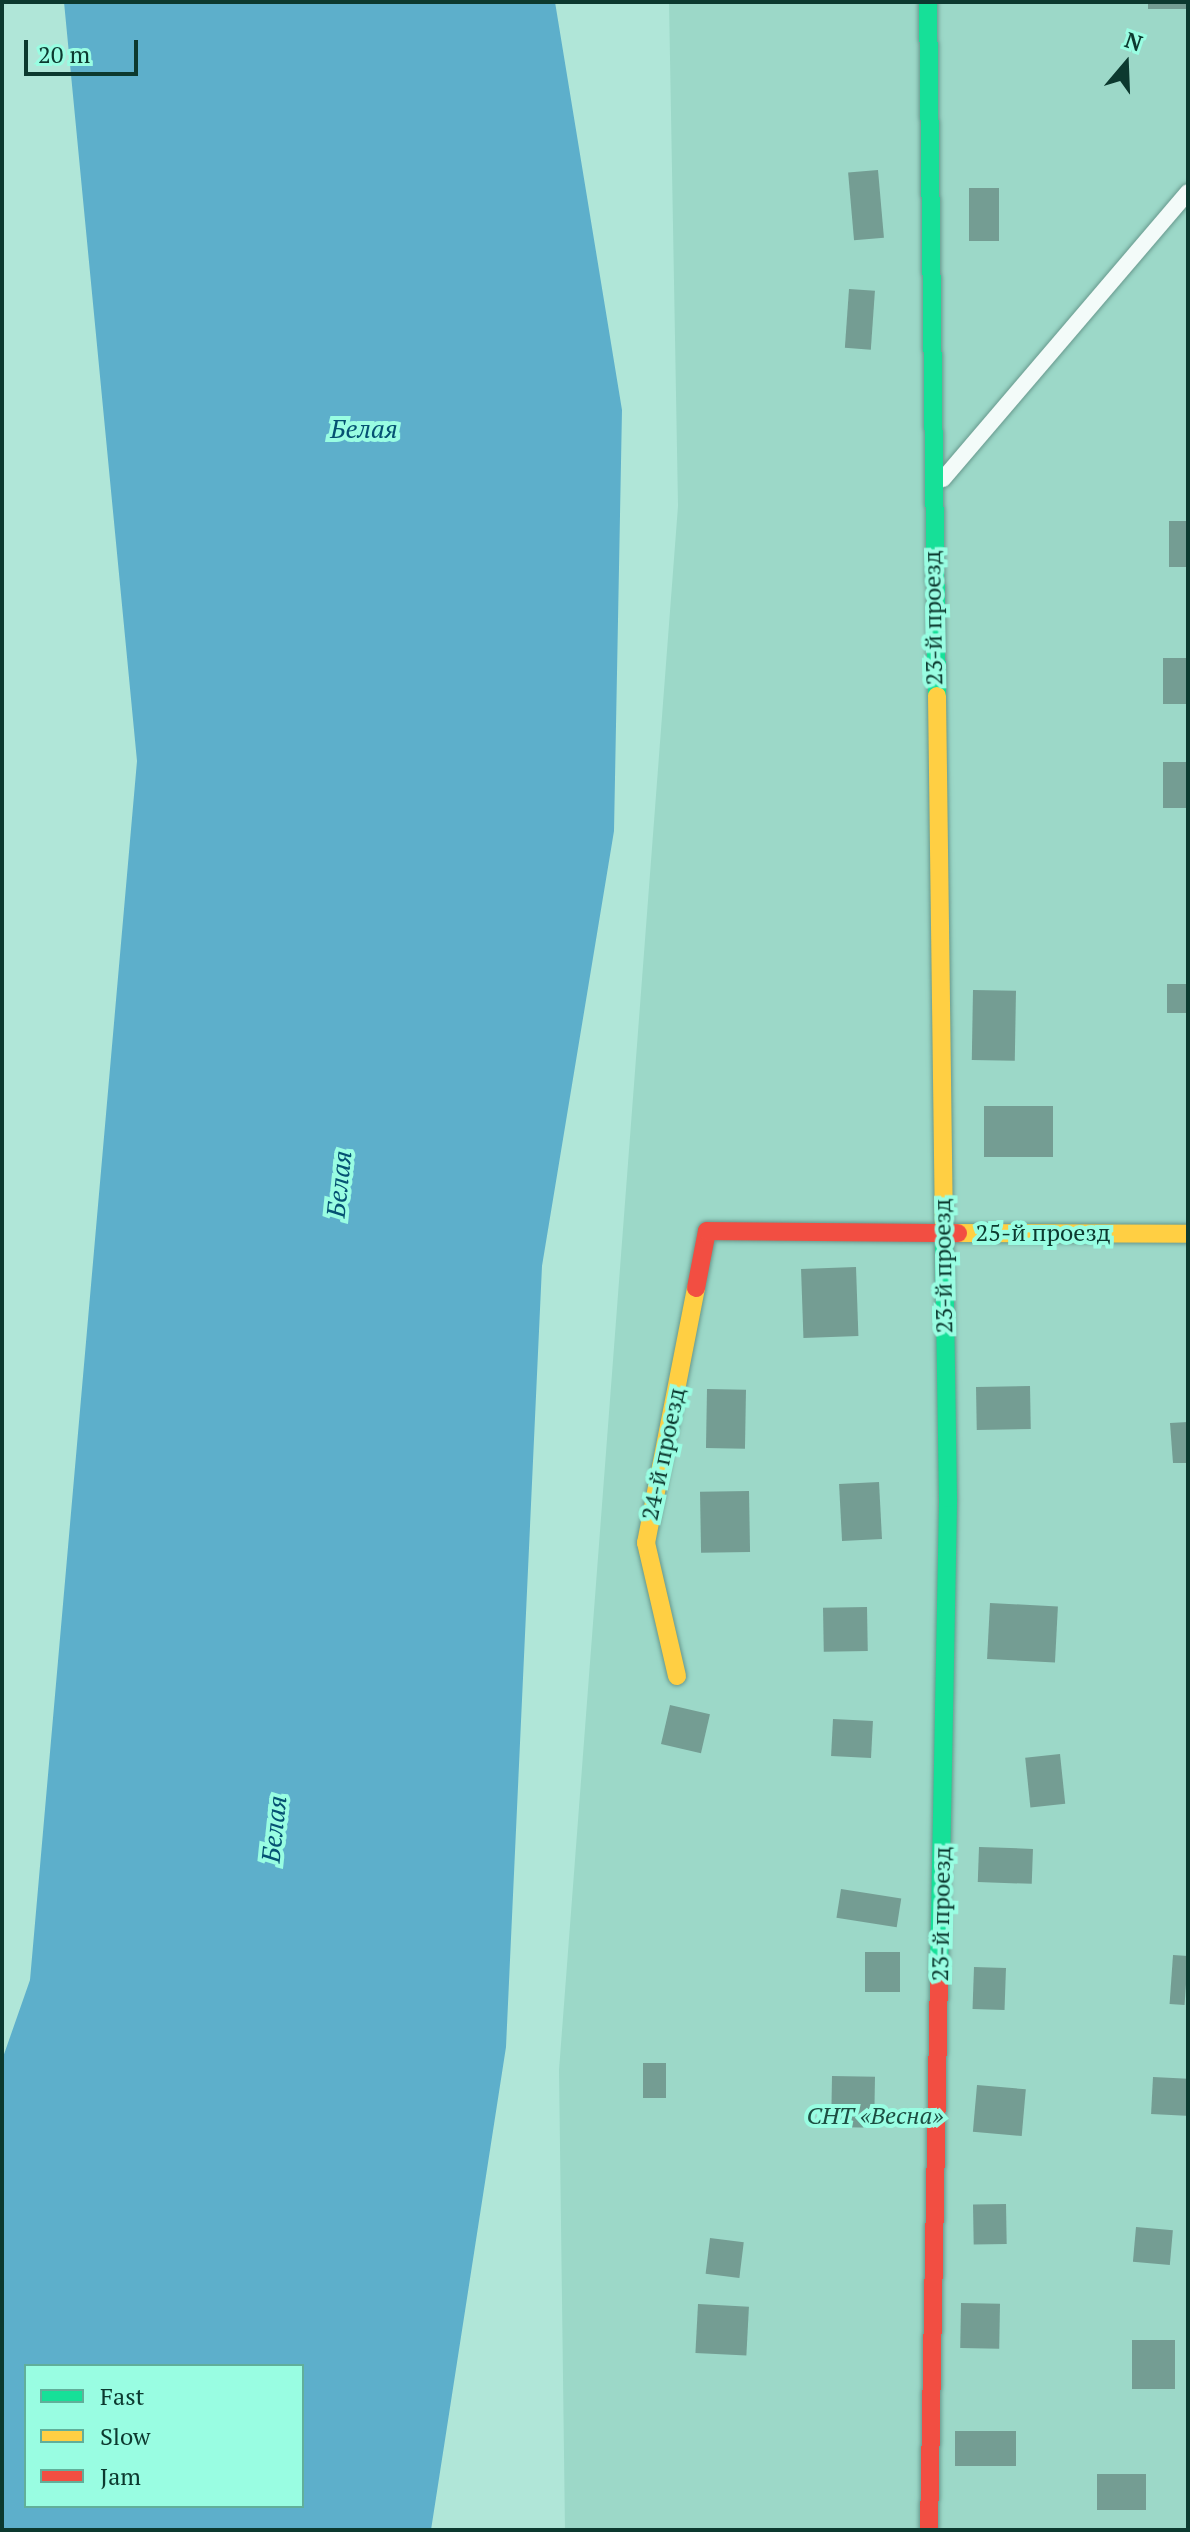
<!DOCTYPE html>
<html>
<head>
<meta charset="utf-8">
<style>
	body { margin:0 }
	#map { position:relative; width:1190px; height:2532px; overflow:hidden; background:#b0e6d8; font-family:"PT Serif",serif }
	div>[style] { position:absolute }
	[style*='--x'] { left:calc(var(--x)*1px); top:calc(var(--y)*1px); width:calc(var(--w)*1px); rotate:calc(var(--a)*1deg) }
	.green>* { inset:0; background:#9cd8c8 }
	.water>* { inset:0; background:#5dafcb }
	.building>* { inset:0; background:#749d93; transform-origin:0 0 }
	.roads { filter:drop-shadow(0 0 2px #67988d) drop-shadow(0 0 2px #67988d) }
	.lane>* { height:16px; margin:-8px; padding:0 8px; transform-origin:8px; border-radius:8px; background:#f3fbf9 }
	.fast>* { height:18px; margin:-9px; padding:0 9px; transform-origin:9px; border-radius:9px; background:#16e098 }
	.slow>* { height:18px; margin:-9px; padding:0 9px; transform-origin:9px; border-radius:9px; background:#ffcf43 }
	.jam>* { height:18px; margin:-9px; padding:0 9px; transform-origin:9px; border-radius:9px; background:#f24e42 }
	span { translate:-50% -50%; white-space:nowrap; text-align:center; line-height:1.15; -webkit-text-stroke:8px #99fde2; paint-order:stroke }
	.street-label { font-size:24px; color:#0c392f }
	.park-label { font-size:24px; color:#1d4e42; font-style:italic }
	.water-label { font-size:26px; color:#055172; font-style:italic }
	.frame { position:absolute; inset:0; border:4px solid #0c392f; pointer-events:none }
	.legend { position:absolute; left:24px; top:2364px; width:280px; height:144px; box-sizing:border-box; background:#99fde2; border:2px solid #61af9a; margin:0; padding:10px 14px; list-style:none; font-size:24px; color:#0c392f }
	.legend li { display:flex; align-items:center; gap:16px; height:40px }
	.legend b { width:40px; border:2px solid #61af9a }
	.north { position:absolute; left:1086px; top:24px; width:80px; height:80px; -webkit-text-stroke:6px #99fde2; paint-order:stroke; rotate:19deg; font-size:22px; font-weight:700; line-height:32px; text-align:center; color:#0c392f }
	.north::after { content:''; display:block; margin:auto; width:28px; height:36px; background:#0c392f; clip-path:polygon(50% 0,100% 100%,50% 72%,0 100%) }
	.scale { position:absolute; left:24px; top:40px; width:114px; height:36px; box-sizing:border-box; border:4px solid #0c392f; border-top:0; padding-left:10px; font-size:24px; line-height:28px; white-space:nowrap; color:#0c392f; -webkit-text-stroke:6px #99fde2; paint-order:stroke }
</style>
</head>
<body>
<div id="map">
	<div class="green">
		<div style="clip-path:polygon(669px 2px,1188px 2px,1188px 2530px,565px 2530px,559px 2070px,678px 506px)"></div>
	</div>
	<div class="water">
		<div style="clip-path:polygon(evenodd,64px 2px,555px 2px,622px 410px,614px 831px,542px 1266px,506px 2047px,431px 2530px,2px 2530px,2px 2060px,30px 1980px,137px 761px,64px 2px,26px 2366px,302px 2366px,302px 2506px,26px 2506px,26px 2366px)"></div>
	</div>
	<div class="building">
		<div style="left:1148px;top:2px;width:40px;height:7px"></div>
		<div style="left:878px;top:170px;width:68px;height:30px;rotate:85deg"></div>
		<div style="left:969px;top:188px;width:30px;height:53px"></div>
		<div style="left:849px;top:289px;width:26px;height:59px;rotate:4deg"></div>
		<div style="left:1169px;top:521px;width:19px;height:46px"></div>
		<div style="left:1163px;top:658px;width:25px;height:46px"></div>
		<div style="left:1163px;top:762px;width:25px;height:46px"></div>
		<div style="left:1188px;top:984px;width:29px;height:21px;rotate:90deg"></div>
		<div style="left:973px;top:990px;width:43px;height:70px;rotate:1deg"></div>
		<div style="left:1053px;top:1106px;width:51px;height:69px;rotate:90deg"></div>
		<div style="left:856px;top:1267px;width:69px;height:55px;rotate:88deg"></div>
		<div style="left:1030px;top:1386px;width:43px;height:54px;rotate:89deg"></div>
		<div style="left:707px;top:1389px;width:39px;height:59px;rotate:1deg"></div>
		<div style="clip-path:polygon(1188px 1422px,1188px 1463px,1173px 1463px,1170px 1423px)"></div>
		<div style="left:879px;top:1482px;width:57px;height:40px;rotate:87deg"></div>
		<div style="left:749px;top:1491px;width:61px;height:49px;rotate:89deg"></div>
		<div style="left:990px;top:1603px;width:68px;height:56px;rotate:3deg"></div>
		<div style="left:867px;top:1607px;width:44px;height:44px;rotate:89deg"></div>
		<div style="left:670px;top:1705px;width:41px;height:40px;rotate:13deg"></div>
		<div style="left:833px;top:1719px;width:40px;height:37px;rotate:3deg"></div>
		<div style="left:1060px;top:1754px;width:50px;height:35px;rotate:84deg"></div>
		<div style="left:979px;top:1847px;width:54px;height:35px;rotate:2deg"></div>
		<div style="left:841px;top:1889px;width:61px;height:29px;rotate:9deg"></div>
		<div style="left:865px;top:1952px;width:35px;height:40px"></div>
		<div style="left:1173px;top:1955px;width:15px;height:49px;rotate:4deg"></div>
		<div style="left:974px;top:1967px;width:32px;height:42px;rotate:2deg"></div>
		<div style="left:643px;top:2063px;width:23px;height:35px"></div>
		<div style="left:832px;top:2076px;width:43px;height:51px;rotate:1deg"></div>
		<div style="left:1153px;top:2077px;width:35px;height:37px;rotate:3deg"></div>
		<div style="left:977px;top:2085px;width:49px;height:47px;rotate:5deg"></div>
		<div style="left:1006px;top:2204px;width:40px;height:33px;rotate:89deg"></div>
		<div style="left:1136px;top:2227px;width:37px;height:35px;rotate:5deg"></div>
		<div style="left:710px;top:2238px;width:34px;height:36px;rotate:7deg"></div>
		<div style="left:961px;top:2303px;width:39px;height:45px;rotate:1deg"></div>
		<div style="left:698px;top:2304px;width:51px;height:49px;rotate:3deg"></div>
		<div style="left:1132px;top:2340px;width:43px;height:49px"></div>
		<div style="left:955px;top:2431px;width:61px;height:35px"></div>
		<div style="left:1097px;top:2474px;width:49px;height:36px"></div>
	</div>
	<div class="roads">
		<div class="lane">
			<div style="--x:943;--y:479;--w:377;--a:-49.5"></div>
		</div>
		<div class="fast">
			<div style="--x:928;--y:2;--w:694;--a:89.26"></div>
			<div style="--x:939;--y:1972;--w:474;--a:-88.9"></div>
			<div style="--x:948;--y:1498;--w:264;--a:-90.9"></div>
		</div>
		<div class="slow">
			<div style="--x:937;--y:696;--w:538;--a:89.25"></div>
			<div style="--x:958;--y:1233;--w:230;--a:0.2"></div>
			<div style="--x:677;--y:1676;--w:137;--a:-103.1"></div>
			<div style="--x:646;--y:1543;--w:260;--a:-78.9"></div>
		</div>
		<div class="jam">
			<div style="--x:696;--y:1288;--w:58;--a:-79.1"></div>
			<div style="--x:707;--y:1231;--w:251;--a:0.5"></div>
			<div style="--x:929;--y:2530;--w:558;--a:-88.97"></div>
		</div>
	</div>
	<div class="street-label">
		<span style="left:933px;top:618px;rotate:-91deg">23-й проезд</span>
		<span style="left:1043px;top:1233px">25-й проезд</span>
		<span style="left:943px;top:1266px;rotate:-91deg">23-й проезд</span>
		<span style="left:663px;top:1454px;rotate:-78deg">24-й проезд</span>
		<span style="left:941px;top:1914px;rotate:-89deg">23-й проезд</span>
	</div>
	<div class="park-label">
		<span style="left:875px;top:2116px">СНТ «Весна»</span>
	</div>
	<div class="water-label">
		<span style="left:364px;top:429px">Белая</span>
		<span style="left:339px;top:1184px;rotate:-84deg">Белая</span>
		<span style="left:274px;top:1829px;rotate:-84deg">Белая</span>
	</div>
	<div class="frame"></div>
	<ul class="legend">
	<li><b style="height:10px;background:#16e098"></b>Fast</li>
	<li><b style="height:10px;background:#ffcf43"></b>Slow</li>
	<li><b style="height:10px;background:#f24e42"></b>Jam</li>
	</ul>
	<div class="north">N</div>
	<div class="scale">20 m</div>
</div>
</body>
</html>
